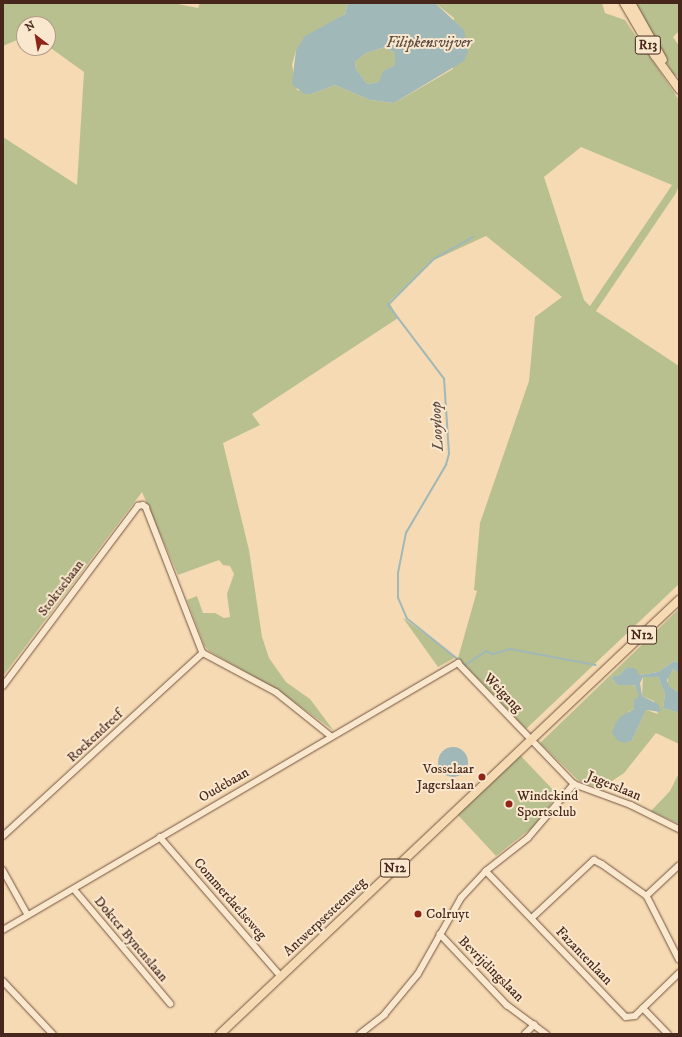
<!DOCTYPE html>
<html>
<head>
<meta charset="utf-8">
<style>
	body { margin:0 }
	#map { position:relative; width:682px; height:1037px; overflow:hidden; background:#f6dab3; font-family:"IM FELL DW Pica",serif }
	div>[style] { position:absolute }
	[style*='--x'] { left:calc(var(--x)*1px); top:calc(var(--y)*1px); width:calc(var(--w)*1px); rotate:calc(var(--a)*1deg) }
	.green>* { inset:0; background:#b9c08f }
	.water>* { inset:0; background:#a0b8b7 }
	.round { border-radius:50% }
	.stream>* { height:1.5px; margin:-0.75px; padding:0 0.75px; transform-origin:0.75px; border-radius:0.75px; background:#a0b8b7 }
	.roads { filter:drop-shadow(0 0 1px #735441) drop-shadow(0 0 1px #735441) }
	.street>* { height:5.5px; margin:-2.75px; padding:0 2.75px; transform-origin:2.75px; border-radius:2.75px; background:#f9e7ce }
	.primary>* { height:8px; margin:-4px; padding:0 4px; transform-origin:4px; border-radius:4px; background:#f6dab3 }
	.dots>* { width:11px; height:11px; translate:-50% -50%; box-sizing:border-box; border:2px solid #f9e7ce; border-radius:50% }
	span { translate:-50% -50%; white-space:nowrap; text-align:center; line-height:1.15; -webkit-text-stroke:4px #f9e7ce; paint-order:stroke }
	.shield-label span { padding:1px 3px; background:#f9e7ce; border:1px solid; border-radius:3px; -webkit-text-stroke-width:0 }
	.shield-label { font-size:13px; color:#47271b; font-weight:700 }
	.street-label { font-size:14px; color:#47271b }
	.poi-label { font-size:14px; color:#47271b }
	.right { translate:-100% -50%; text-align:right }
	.left { translate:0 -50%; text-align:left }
	.water-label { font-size:15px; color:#5d4b42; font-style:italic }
	.frame { position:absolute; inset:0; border:4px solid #47271b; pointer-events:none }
	.north { position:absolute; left:16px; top:16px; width:40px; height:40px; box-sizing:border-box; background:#f9e7ce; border:1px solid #b29a86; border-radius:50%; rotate:329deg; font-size:11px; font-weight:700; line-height:16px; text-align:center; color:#47271b }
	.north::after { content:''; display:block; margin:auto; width:14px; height:18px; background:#8f2418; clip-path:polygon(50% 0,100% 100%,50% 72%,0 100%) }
</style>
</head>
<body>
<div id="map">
	<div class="green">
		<div style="clip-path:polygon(evenodd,173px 3px,198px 8px,200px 3px,348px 3px,345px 14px,310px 34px,296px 50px,292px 65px,297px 90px,311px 94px,335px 85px,370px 100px,394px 103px,453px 69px,454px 18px,435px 3px,602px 3px,605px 13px,625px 20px,679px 100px,679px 185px,676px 193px,596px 311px,679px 366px,679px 584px,526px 729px,458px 658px,477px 591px,474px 590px,480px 523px,529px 381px,535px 317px,562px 297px,486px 236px,434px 260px,389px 302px,398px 318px,252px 414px,260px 425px,223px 443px,249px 550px,262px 637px,269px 658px,286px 682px,310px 699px,334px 731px,279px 691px,209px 651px,204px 645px,187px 600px,197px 596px,203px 613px,215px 613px,224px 618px,230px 617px,227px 594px,234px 574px,230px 566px,223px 565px,219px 560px,178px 575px,142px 492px,3px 676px,3px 137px,77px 185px,84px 72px,48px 46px,48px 24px,24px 24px,24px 37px,3px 46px,3px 4px,173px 3px,581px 147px,672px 185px,590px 306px,584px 300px,544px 177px,581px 147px)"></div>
		<div style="clip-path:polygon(633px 3px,679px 3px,679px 31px,673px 37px,679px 46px,679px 77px,673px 74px)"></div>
		<div style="clip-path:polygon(385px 47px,395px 53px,395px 65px,386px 70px,379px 82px,367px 84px,356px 69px,355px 62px,366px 53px)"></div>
		<div style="clip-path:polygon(679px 609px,679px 663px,674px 661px,658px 672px,639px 675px,627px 667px,619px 675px,611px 677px,617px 685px,631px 683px,638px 688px,639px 696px,634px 709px,628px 712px,632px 740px,646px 710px,658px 714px,654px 701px,642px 696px,643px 677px,658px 677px,665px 694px,663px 708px,679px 713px,679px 744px,656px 733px,624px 773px,600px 789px,579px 781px,540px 743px)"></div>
		<div style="clip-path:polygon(403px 618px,409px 622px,456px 657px,438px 667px)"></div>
		<div style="clip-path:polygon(673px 669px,679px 674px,679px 693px,668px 686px,668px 676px)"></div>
		<div style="clip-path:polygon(519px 754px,558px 795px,533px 827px,496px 856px,457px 814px)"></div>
		<div style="clip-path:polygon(679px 773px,679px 824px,651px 811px,670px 791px)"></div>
	</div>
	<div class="water">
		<div style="clip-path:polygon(evenodd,348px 3px,435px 3px,464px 30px,468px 52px,464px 61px,394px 103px,370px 100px,335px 85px,311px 94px,304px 94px,292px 84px,296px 50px,305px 36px,345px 14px,348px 3px,385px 47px,395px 53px,395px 65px,383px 71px,379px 82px,367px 84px,356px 69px,355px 62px,366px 53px,385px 47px)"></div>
		<div style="clip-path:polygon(674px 661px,679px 663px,679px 674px,673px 669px,667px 680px,669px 686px,679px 693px,679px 713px,663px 708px,665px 694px,658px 677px,643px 677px,640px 683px,642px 696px,658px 704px,661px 712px,646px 710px,632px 740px,625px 743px,618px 741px,612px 733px,615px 724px,620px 717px,634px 709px,634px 700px,639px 696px,635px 685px,617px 685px,611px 677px,619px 675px,627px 667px,636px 669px,639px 675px,658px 672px)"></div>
		<div class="round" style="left:438px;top:747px;width:30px;height:30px"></div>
	</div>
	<div class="stream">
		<div style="--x:457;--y:659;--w:64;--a:-141.3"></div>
		<div style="--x:407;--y:619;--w:23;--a:-113"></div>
		<div style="--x:398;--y:598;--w:25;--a:-90"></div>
		<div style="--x:398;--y:573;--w:41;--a:-78.7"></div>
		<div style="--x:406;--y:533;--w:79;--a:-59.5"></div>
		<div style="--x:446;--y:465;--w:11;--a:-75"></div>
		<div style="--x:449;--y:454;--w:75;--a:-93.8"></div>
		<div style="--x:444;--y:379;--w:93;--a:-127.1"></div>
		<div style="--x:388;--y:305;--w:65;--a:-45"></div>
		<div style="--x:434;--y:259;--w:45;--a:-29.4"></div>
		<div style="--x:464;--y:666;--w:27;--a:-34"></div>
		<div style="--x:486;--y:651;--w:8;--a:23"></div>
		<div style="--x:493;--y:654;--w:18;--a:-16"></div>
		<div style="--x:510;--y:649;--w:87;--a:10.5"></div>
	</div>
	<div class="roads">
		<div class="street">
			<div style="--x:203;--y:653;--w:83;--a:28.1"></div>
			<div style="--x:276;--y:692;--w:70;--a:38.7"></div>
			<div style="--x:3;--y:686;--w:225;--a:-53.1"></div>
			<div style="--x:138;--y:506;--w:5;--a:-11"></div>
			<div style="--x:143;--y:505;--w:4;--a:34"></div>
			<div style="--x:146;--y:507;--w:157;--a:68.7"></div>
			<div style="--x:3;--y:836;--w:271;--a:-42.5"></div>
			<div style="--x:160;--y:837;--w:184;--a:49"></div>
			<div style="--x:679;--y:866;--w:44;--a:136.8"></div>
			<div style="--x:647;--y:896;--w:71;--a:63.1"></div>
			<div style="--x:3;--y:870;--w:51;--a:60.9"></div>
			<div style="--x:486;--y:871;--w:202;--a:46.2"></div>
			<div style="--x:626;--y:1017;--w:9;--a:-6"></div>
			<div style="--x:635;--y:1016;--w:62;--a:-44.3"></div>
			<div style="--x:74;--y:889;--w:150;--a:49.9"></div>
			<div style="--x:532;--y:918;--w:85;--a:-43.1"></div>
			<div style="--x:594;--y:860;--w:9;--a:27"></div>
			<div style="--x:602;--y:864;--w:55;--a:35.4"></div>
			<div style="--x:3;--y:930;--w:528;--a:-30.4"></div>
			<div style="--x:458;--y:663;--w:168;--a:46.2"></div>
			<div style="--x:574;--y:784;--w:61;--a:20.2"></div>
			<div style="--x:631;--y:805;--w:54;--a:26.6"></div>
			<div style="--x:440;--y:934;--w:98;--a:46.7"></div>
			<div style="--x:507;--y:1005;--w:49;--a:36.6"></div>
			<div style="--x:3;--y:981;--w:73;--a:46.7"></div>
			<div style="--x:643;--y:1008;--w:36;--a:46"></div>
			<div style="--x:360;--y:1034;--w:31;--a:-38"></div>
			<div style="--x:384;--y:1015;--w:53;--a:-50.3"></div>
			<div style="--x:418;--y:974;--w:87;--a:-60.5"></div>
			<div style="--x:461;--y:898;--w:37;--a:-47"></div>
			<div style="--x:486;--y:871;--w:53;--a:-38.2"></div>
			<div style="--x:528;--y:838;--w:71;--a:-49.6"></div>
			<div style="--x:525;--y:1034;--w:13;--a:-45"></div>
		</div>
		<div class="primary">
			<div style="--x:624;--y:3;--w:61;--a:59.7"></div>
			<div style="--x:655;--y:56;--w:41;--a:54"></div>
			<div style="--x:631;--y:3;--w:65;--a:60.7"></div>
			<div style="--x:220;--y:1034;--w:632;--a:-43.4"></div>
		</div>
	</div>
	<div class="dots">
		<div style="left:482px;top:777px;background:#8f2418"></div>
		<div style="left:509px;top:804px;background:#8f2418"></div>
		<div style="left:418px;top:914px;background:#8f2418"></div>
	</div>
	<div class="shield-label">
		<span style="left:648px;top:45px">R13</span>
		<span style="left:642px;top:635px">N12</span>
		<span style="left:395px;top:868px">N12</span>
	</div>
	<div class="street-label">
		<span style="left:61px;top:588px;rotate:-53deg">Stoktsebaan</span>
		<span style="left:503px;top:693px;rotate:46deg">Weigang</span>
		<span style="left:95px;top:736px;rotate:-43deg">Roekendreef</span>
		<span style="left:224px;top:785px;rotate:-30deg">Oudebaan</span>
		<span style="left:614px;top:786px;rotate:22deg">Jagerslaan</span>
		<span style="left:230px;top:899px;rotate:49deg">Commerdaelseweg</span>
		<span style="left:325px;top:917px;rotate:-43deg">Antwerpsesteenweg</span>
		<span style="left:131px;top:939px;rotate:50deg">Dokter Bynenslaan</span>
		<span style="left:584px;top:956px;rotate:46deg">Fazantenlaan</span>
		<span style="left:491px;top:969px;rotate:45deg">Bevrijdingslaan</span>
	</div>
	<div class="poi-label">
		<span class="right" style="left:474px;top:777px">Vosselaar<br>Jagerslaan</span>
		<span class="left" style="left:517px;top:804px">Windekind<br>Sportsclub</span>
		<span class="left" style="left:426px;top:914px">Colruyt</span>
	</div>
	<div class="water-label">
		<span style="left:429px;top:43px">Filipkensvijver</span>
		<span style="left:437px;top:426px;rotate:-93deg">Looyloop</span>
	</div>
	<div class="frame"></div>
	<div class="north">N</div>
</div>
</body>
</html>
